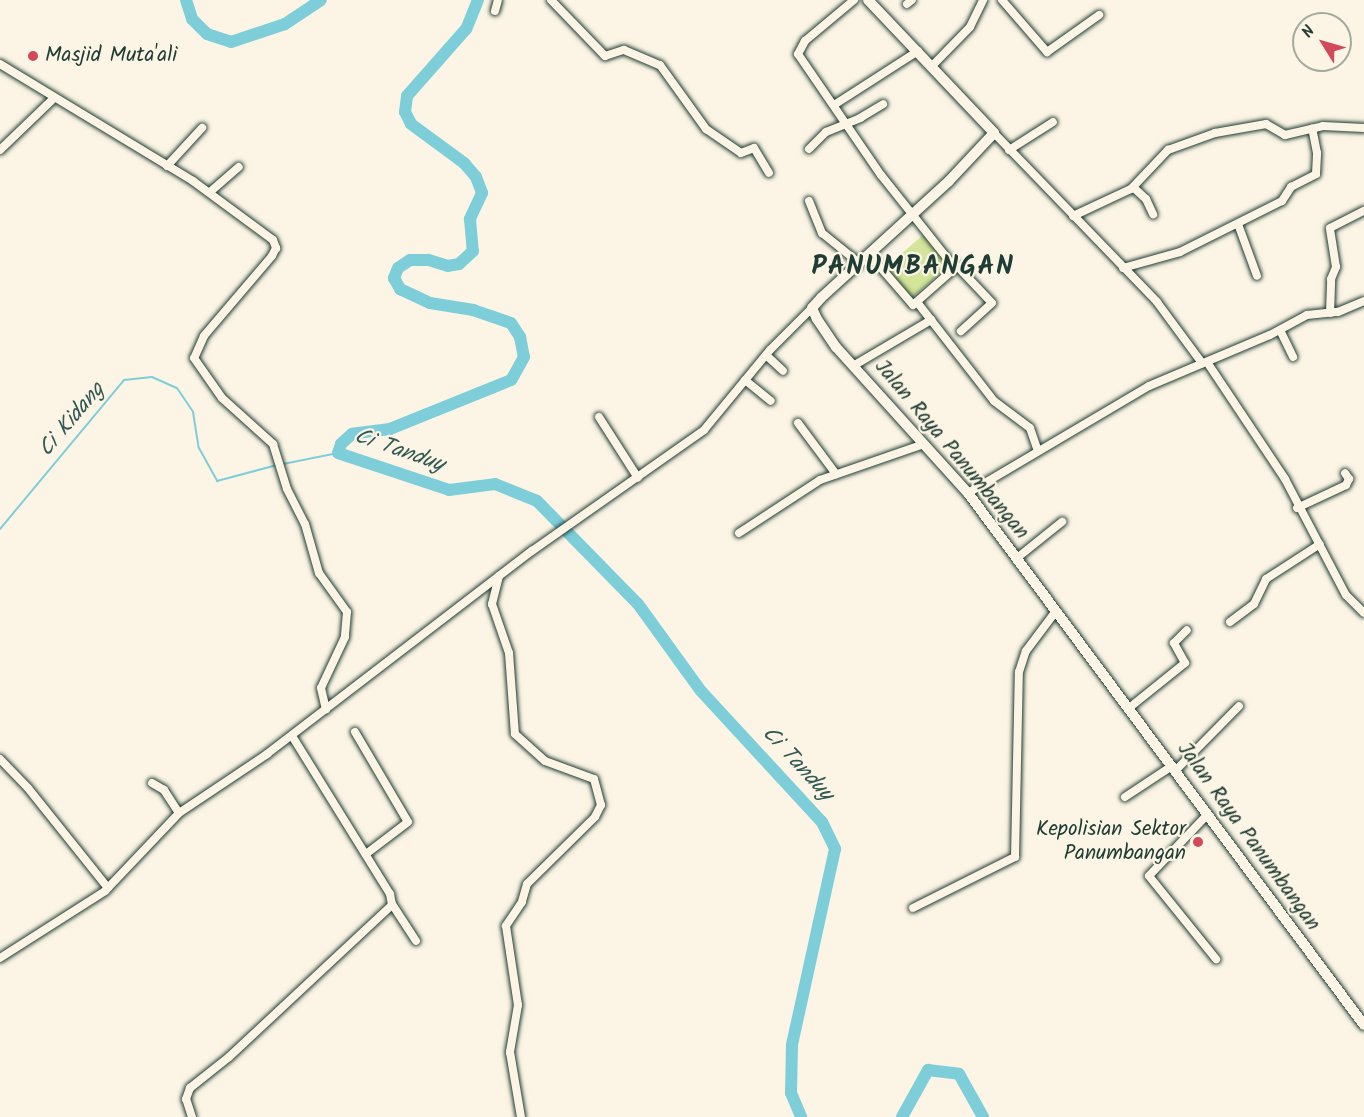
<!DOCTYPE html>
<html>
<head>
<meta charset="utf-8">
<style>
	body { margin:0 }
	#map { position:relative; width:1364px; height:1117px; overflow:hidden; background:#fcf5e5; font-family:Kalam,sans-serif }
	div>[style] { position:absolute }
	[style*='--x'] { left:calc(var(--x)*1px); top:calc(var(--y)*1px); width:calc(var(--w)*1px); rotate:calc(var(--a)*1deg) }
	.green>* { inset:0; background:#d3e59a; transform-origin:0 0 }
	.stream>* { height:2px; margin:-1px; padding:0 1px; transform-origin:1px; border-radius:1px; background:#7eced9 }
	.river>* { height:12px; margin:-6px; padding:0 6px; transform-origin:6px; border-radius:6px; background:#7eced9 }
	.roads { filter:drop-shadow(0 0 2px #1f3d34) drop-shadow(0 0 2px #1f3d34) }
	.minor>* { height:8px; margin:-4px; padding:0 4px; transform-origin:4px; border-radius:4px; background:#fcf5e5 }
	.major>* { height:10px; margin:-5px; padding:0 5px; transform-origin:5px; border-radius:5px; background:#fcf5e5 }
	.dots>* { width:16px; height:16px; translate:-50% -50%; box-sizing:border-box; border:3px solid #fcf5e5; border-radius:50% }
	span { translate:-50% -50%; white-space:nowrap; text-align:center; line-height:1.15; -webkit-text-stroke:4.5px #fcf5e5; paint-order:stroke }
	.poi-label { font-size:21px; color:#1f3d34 }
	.left { translate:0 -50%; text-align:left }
	.right { translate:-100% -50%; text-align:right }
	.street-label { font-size:21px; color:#1f3d34 }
	.water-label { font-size:22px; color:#325a55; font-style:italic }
	.district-label { font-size:27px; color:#1f3d34; font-weight:700; letter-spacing:1.5px }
	.north { position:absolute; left:1292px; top:12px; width:60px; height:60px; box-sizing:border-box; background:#fcf5e5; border:2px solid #a4ab9e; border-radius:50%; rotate:307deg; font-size:16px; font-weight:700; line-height:24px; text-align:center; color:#1f3d34 }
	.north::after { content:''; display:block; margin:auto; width:21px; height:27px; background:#d1495b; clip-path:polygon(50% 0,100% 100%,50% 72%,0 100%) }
</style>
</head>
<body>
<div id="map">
	<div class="green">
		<div style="left:923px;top:235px;width:40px;height:50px;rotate:49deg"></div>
	</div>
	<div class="stream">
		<div style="--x:283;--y:464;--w:56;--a:-11.3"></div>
		<div style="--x:0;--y:529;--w:194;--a:-50.2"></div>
		<div style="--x:124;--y:380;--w:28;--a:-6"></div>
		<div style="--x:152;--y:377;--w:27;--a:24"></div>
		<div style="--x:177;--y:388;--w:29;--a:56"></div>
		<div style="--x:193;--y:412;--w:36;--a:81"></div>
		<div style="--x:199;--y:448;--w:38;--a:61"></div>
		<div style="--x:217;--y:481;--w:62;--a:-14.9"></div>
	</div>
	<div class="river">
		<div style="--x:186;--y:0;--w:20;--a:72"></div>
		<div style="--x:192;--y:19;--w:21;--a:45"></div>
		<div style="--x:207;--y:34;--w:25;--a:18"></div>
		<div style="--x:231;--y:42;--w:57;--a:-18.4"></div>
		<div style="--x:285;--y:24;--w:43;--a:-33.7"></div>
		<div style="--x:478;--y:0;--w:31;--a:112"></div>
		<div style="--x:466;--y:29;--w:89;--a:131.4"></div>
		<div style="--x:407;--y:96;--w:16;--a:97"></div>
		<div style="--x:405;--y:112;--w:13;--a:63"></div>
		<div style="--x:411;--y:124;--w:66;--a:36.3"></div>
		<div style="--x:464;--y:163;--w:18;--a:49"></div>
		<div style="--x:476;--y:177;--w:17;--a:69"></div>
		<div style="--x:482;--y:193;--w:29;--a:115"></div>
		<div style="--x:470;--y:219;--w:32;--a:85"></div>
		<div style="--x:473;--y:251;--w:19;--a:137"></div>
		<div style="--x:459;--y:264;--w:11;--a:170"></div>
		<div style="--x:448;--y:266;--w:21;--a:-163"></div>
		<div style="--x:428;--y:260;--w:18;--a:180"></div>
		<div style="--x:410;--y:260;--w:14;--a:146"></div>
		<div style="--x:398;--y:268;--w:11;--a:112"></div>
		<div style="--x:394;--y:278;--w:13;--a:61"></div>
		<div style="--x:400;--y:289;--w:33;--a:25"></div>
		<div style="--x:430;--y:303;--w:44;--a:9.2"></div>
		<div style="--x:473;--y:310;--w:40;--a:18.9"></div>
		<div style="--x:511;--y:323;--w:17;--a:57"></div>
		<div style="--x:520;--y:337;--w:20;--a:79"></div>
		<div style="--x:524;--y:357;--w:26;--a:119"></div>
		<div style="--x:511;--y:380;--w:131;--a:158"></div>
		<div style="--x:390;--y:429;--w:38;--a:173"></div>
		<div style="--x:352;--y:434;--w:15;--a:138"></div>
		<div style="--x:341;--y:444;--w:9;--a:108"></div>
		<div style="--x:338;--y:453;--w:117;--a:18.4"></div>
		<div style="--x:449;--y:490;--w:46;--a:-7.4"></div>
		<div style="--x:495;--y:484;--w:45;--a:22"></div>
		<div style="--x:537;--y:501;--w:144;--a:45.6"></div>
		<div style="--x:638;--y:604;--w:107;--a:54.1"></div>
		<div style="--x:701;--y:691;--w:178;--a:47.3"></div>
		<div style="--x:822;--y:822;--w:30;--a:64"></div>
		<div style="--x:835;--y:849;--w:201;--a:102.4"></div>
		<div style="--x:792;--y:1045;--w:48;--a:91.2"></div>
		<div style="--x:791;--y:1093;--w:26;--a:67"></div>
		<div style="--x:902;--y:1117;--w:54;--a:-61"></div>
		<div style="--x:928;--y:1070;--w:31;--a:7"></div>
		<div style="--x:959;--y:1074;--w:49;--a:60.8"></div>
	</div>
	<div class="roads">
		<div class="minor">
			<div style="--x:551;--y:0;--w:78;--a:46"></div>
			<div style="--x:605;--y:56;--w:20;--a:-18"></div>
			<div style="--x:624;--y:50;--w:39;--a:23"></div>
			<div style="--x:660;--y:65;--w:79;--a:54.3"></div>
			<div style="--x:706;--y:129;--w:42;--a:34.4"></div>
			<div style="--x:741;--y:153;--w:14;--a:-21"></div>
			<div style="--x:754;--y:148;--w:29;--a:59"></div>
			<div style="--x:854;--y:0;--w:64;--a:140.1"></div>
			<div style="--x:805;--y:41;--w:15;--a:118"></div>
			<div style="--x:798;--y:54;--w:147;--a:55.6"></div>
			<div style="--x:881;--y:175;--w:119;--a:51.5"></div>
			<div style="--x:955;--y:268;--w:56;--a:138.6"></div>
			<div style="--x:913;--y:305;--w:67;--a:-130.8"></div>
			<div style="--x:1002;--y:0;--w:69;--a:49.1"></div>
			<div style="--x:1047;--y:52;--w:64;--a:-35.4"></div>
			<div style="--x:907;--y:4;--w:6;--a:-39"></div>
			<div style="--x:495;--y:11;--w:11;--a:-75"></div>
			<div style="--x:0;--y:64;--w:226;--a:31.2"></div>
			<div style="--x:193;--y:181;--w:99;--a:36.4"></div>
			<div style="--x:273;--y:240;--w:9;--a:69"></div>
			<div style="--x:276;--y:248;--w:9;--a:117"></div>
			<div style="--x:272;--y:256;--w:105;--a:130.4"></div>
			<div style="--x:204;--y:336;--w:24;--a:114"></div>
			<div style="--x:194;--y:358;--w:49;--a:55"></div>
			<div style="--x:222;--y:398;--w:69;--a:42"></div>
			<div style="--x:273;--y:444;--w:47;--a:72.7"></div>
			<div style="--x:287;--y:489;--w:39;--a:63"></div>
			<div style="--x:305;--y:524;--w:51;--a:74.1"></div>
			<div style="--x:319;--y:573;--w:48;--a:54.3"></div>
			<div style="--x:347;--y:612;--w:25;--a:95"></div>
			<div style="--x:345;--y:637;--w:56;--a:115.2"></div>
			<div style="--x:321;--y:688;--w:22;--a:77"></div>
			<div style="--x:932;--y:66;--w:54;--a:-45.7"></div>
			<div style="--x:970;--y:27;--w:30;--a:-64"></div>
			<div style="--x:834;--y:105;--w:100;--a:-32.7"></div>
			<div style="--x:994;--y:133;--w:235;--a:46"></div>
			<div style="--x:1157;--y:302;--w:76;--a:53.6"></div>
			<div style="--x:809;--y:149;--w:24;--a:-45"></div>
			<div style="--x:826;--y:132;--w:37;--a:-22"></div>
			<div style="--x:860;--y:118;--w:27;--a:-31"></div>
			<div style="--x:0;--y:150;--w:75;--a:-43.9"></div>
			<div style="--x:1009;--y:150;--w:52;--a:-32.5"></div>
			<div style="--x:167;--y:166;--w:52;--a:-47.4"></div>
			<div style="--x:1133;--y:187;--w:18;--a:43"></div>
			<div style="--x:1146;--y:199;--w:17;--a:65"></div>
			<div style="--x:210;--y:192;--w:38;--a:-41"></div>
			<div style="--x:809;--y:201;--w:35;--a:68"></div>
			<div style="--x:822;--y:233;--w:48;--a:39"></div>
			<div style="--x:1073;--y:216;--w:64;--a:-25"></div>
			<div style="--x:1131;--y:189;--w:54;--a:-46.5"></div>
			<div style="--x:1168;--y:150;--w:50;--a:-19.9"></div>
			<div style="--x:1215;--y:133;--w:52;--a:-10"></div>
			<div style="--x:1266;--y:124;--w:22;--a:30"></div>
			<div style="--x:1285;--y:135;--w:39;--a:-13"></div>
			<div style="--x:1323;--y:126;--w:41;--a:2.8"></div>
			<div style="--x:1238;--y:224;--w:55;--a:69.9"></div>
			<div style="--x:956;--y:265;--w:52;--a:46.5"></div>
			<div style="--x:992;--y:303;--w:42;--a:137.9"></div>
			<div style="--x:1123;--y:268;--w:59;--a:-15.7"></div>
			<div style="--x:1180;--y:252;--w:114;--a:-26.6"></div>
			<div style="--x:1282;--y:201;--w:17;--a:-57"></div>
			<div style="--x:1291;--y:187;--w:28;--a:-27"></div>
			<div style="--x:1316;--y:174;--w:21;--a:-87"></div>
			<div style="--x:1317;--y:153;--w:25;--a:-101"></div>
			<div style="--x:917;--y:302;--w:125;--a:52.1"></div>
			<div style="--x:994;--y:401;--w:45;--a:36.9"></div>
			<div style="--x:1030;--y:428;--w:24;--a:71"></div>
			<div style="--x:1330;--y:313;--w:34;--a:-88"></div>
			<div style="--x:1331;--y:279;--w:13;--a:-67"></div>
			<div style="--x:1336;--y:267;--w:39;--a:-99"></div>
			<div style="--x:1330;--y:228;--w:38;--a:-27"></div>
			<div style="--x:1280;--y:330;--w:30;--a:64"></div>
			<div style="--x:766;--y:355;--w:23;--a:43"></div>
			<div style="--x:1207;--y:362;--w:141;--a:56.3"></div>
			<div style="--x:1285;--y:479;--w:131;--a:62.3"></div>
			<div style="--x:1346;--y:595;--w:25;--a:45"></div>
			<div style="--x:853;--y:366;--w:91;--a:-30.5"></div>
			<div style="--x:745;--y:380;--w:33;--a:39"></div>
			<div style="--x:599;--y:417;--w:72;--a:57.4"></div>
			<div style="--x:798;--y:423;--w:64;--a:53.3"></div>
			<div style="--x:968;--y:493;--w:210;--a:-30.6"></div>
			<div style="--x:1149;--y:386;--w:131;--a:-22.9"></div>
			<div style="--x:1270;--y:335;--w:42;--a:-28.4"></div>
			<div style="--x:1307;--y:315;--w:31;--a:-6"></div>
			<div style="--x:1338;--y:312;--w:28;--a:-23"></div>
			<div style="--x:1297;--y:508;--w:54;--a:-25.1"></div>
			<div style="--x:1346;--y:485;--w:7;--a:-63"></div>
			<div style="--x:1349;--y:479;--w:7;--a:-124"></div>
			<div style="--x:739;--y:533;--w:97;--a:-33.2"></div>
			<div style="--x:820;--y:480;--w:110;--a:-19.1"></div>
			<div style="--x:1017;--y:558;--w:58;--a:-38.7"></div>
			<div style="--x:499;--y:576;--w:29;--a:104"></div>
			<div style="--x:492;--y:604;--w:52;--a:70.9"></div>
			<div style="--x:509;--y:653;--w:81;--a:85.8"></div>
			<div style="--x:515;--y:734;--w:40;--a:42"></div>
			<div style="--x:545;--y:761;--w:52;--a:20.2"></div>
			<div style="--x:594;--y:779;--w:27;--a:75"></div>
			<div style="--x:601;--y:805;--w:13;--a:117"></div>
			<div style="--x:595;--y:817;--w:95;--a:135.4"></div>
			<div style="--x:527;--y:884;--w:19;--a:106"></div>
			<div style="--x:522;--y:902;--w:29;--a:124"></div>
			<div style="--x:506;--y:926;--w:80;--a:81.4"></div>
			<div style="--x:518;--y:1005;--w:48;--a:99.7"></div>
			<div style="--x:510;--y:1052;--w:66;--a:80.4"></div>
			<div style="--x:1230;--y:622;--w:30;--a:-37"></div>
			<div style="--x:1254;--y:604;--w:28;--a:-64"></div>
			<div style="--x:1266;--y:579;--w:64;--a:-32.9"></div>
			<div style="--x:1129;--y:708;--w:72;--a:-38.8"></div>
			<div style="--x:1185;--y:663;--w:23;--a:-119"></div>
			<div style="--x:1174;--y:643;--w:18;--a:-45"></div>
			<div style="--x:355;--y:732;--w:104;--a:59.5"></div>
			<div style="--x:408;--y:822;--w:53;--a:142.7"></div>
			<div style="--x:0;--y:759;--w:40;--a:46"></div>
			<div style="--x:28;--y:788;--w:128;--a:51.3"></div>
			<div style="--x:1175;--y:771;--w:91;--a:-45.4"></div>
			<div style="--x:152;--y:783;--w:14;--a:30"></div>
			<div style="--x:164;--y:790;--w:27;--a:57"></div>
			<div style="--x:1125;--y:797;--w:56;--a:-33.4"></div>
			<div style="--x:1207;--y:815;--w:84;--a:133.6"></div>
			<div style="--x:1149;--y:876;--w:107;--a:51.1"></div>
			<div style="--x:392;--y:904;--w:44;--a:57"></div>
			<div style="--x:913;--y:908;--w:114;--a:-26.6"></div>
			<div style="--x:1015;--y:857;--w:185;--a:-88.8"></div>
			<div style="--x:1019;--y:672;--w:22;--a:-72"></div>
			<div style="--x:1026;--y:651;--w:50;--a:-53.1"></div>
			<div style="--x:0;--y:958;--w:125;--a:-32.5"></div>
			<div style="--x:105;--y:891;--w:108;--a:-46.5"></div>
			<div style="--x:179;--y:813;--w:106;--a:-33.8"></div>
			<div style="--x:267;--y:754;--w:334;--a:-37.5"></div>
			<div style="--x:532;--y:551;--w:210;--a:-35.1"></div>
			<div style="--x:704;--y:430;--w:104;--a:-50.5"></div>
			<div style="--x:770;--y:350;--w:59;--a:-45"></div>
			<div style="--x:192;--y:1117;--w:19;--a:-108"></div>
			<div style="--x:186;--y:1099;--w:12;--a:-70"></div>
			<div style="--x:190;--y:1088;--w:50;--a:-38.5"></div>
			<div style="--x:229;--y:1057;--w:223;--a:-43"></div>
			<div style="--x:392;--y:905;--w:11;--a:-100"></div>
			<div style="--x:390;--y:894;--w:186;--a:-121.8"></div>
		</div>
		<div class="major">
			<div style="--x:868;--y:0;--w:183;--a:46.5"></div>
			<div style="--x:994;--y:133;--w:66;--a:133.2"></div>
			<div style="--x:949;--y:181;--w:173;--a:137.6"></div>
			<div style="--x:821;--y:298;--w:13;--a:132"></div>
			<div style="--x:812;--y:308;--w:12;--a:66"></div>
			<div style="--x:817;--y:319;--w:34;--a:56"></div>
			<div style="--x:836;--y:347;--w:197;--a:47.9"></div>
			<div style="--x:968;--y:493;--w:663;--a:53.34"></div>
		</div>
	</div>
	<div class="dots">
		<div style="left:33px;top:56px;background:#d1495b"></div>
		<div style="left:1198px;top:842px;background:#d1495b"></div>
	</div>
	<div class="poi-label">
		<span class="left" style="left:45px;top:56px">Masjid Muta'ali</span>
		<span class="right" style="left:1186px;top:842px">Kepolisian Sektor<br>Panumbangan</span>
	</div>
	<div class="street-label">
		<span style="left:951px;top:450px;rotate:50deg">Jalan Raya Panumbangan</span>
		<span style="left:1248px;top:837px;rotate:54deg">Jalan Raya Panumbangan</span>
	</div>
	<div class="water-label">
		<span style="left:72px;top:420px;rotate:-50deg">Ci Kidang</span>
		<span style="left:399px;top:451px;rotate:19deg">Ci Tanduy</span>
		<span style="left:797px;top:764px;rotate:47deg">Ci Tanduy</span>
	</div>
	<div class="district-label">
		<span style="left:913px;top:267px">PANUMBANGAN</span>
	</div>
	<div class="north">N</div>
</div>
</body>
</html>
